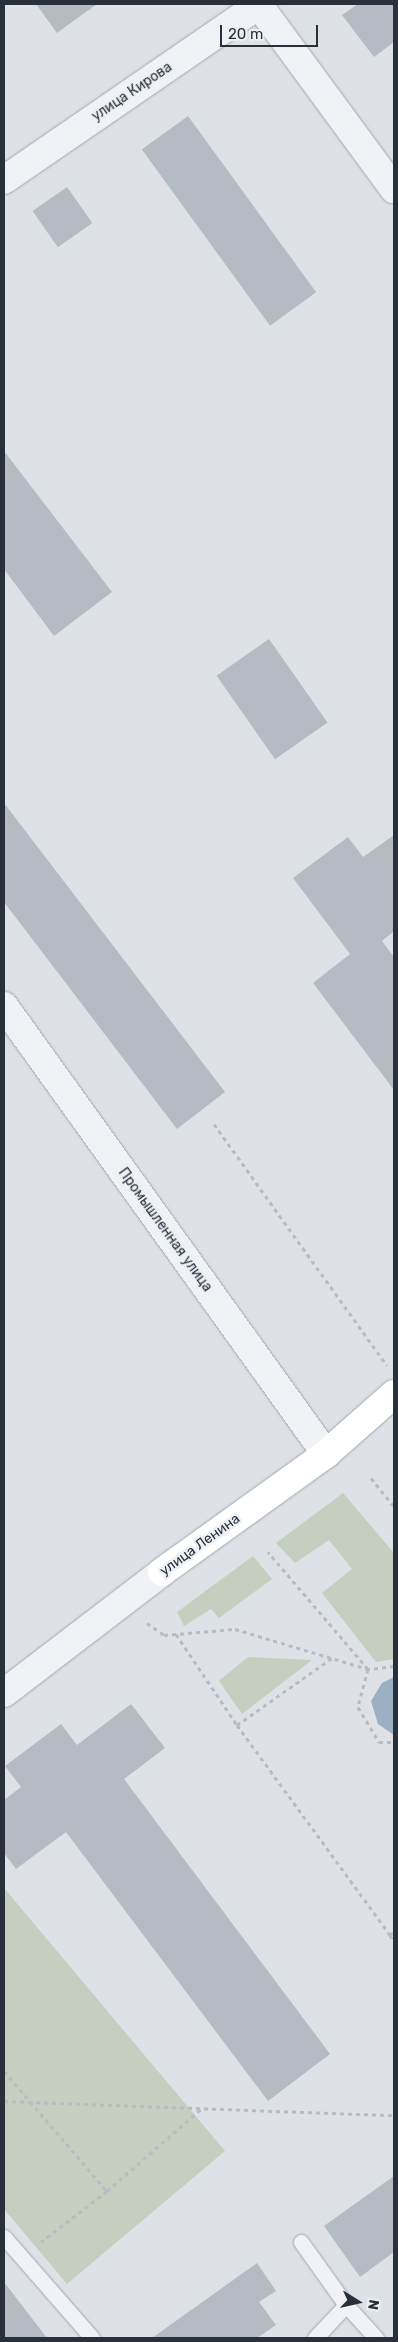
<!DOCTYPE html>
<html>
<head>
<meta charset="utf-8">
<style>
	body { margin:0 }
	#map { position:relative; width:398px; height:2342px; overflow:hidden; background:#dee1e6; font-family:Rubik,sans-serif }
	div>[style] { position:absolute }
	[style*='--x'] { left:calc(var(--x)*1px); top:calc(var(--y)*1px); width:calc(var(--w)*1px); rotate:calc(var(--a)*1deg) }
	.green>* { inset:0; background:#c4cfc0 }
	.water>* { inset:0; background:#9cb0c3 }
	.building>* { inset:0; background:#b5bbc2; transform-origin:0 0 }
	.path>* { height:3px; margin-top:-1.5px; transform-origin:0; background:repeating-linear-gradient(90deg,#b8bcc1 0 4px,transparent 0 8px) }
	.roads { filter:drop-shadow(0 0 1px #a4a8af) drop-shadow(0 0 1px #a4a8af) }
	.lane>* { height:15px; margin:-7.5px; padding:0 7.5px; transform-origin:7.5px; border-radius:7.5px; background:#f0f2f5 }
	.street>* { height:28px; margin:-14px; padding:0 14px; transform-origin:14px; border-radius:14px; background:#f0f2f5 }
	.secondary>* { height:28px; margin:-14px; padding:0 14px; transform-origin:14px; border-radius:14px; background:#fff }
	span { translate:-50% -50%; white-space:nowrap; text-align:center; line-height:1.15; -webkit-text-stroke:5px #edf0f4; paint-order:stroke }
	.street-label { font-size:14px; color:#28303b }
	.frame { position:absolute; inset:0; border:5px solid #28303b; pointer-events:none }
	.north { position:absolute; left:333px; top:2277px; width:50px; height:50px; -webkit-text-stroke:4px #edf0f4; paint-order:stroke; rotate:100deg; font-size:14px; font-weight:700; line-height:20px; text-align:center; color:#28303b }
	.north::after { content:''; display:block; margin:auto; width:18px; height:22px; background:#28303b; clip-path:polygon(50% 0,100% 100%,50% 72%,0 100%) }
	.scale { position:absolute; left:220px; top:25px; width:98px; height:22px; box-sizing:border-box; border:2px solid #28303b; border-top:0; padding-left:6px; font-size:15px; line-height:18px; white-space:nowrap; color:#28303b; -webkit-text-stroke:4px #edf0f4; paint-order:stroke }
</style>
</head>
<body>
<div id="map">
	<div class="green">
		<div style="clip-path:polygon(343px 1493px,394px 1553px,394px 1659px,376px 1662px,322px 1593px,352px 1569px,329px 1540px,295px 1563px,276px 1543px)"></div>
		<div style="clip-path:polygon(253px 1556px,272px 1579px,219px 1618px,211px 1609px,184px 1626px,177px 1612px)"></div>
		<div style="clip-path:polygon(248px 1657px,312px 1660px,242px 1714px,219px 1681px)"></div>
		<div style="clip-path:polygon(4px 1888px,225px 2151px,67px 2284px,4px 2209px)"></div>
	</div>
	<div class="water">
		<div style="clip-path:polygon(394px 1677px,394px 1735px,378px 1724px,371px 1701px,382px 1683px)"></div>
	</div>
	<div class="building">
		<div style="clip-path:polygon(36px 4px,97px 4px,57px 33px)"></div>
		<div style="clip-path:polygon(358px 4px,394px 4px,394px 42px,374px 57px,342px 15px)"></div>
		<div style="left:188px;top:116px;width:218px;height:57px;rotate:54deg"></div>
		<div style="left:67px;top:187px;width:44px;height:42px;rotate:55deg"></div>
		<div style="clip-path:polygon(4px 451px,112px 592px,54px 636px,4px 569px)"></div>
		<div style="left:269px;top:639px;width:102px;height:64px;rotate:55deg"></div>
		<div style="clip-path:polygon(4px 803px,225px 1092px,177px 1129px,4px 902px)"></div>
		<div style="clip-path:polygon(394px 835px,394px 931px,382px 941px,394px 957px,394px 1090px,313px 983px,350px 954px,293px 878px,348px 837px,363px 857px)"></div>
		<div style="clip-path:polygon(131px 1704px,165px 1748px,124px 1779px,330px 2054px,268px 2101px,66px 1832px,16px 1869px,4px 1853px,4px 1800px,21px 1787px,5px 1766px,61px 1724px,77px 1745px)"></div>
		<div style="clip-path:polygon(394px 2176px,394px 2252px,360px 2277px,324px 2226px)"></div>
		<div style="clip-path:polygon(257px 2263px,276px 2291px,259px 2302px,276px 2325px,257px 2338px,152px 2338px)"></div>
		<div style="clip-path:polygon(4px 2282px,47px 2338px,4px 2338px)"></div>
	</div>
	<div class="path">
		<div style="--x:214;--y:1124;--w:297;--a:54.4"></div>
		<div style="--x:371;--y:1478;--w:36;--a:51"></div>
		<div style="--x:147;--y:1623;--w:21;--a:35"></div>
		<div style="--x:164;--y:1635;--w:71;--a:-4.8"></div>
		<div style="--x:235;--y:1629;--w:139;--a:16.7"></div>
		<div style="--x:368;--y:1669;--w:154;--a:-130.5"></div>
		<div style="--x:176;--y:1634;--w:110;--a:56.2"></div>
		<div style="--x:237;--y:1725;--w:116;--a:-35.2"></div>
		<div style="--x:394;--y:1666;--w:26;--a:173"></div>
		<div style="--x:368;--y:1669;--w:39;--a:105"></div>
		<div style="--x:358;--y:1707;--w:41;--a:59"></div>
		<div style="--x:379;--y:1742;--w:15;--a:0"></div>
		<div style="--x:237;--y:1725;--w:260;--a:53.9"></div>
		<div style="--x:390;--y:1935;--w:5;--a:-37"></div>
		<div style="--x:390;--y:1935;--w:8;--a:60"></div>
		<div style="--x:4;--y:2071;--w:158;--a:49.4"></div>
		<div style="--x:107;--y:2191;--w:83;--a:142.3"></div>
		<div style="--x:4;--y:2101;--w:390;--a:2.1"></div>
		<div style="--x:107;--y:2191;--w:125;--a:-41.1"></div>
	</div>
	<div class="roads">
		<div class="lane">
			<div style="--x:4;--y:2237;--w:134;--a:48.9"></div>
			<div style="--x:301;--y:2242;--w:77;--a:54.5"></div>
			<div style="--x:315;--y:2338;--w:45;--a:-46.8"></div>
			<div style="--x:346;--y:2305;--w:45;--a:47.7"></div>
		</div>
		<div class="street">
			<div style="--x:258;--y:4;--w:230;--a:53.7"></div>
			<div style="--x:4;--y:180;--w:311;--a:-34.5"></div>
			<div style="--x:4;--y:1006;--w:552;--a:54.29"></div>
			<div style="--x:4;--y:1693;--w:199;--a:-37.4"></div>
		</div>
		<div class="secondary">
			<div style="--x:162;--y:1572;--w:202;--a:-35.7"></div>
			<div style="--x:326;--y:1454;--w:91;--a:-41.4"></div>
		</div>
	</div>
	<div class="street-label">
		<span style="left:132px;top:92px;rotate:-34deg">улица Кирова</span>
		<span style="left:165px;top:1230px;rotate:54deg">Промышленная улица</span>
		<span style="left:200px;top:1545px;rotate:-36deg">улица Ленина</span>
	</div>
	<div class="frame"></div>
	<div class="north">N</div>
	<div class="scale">20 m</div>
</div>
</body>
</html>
